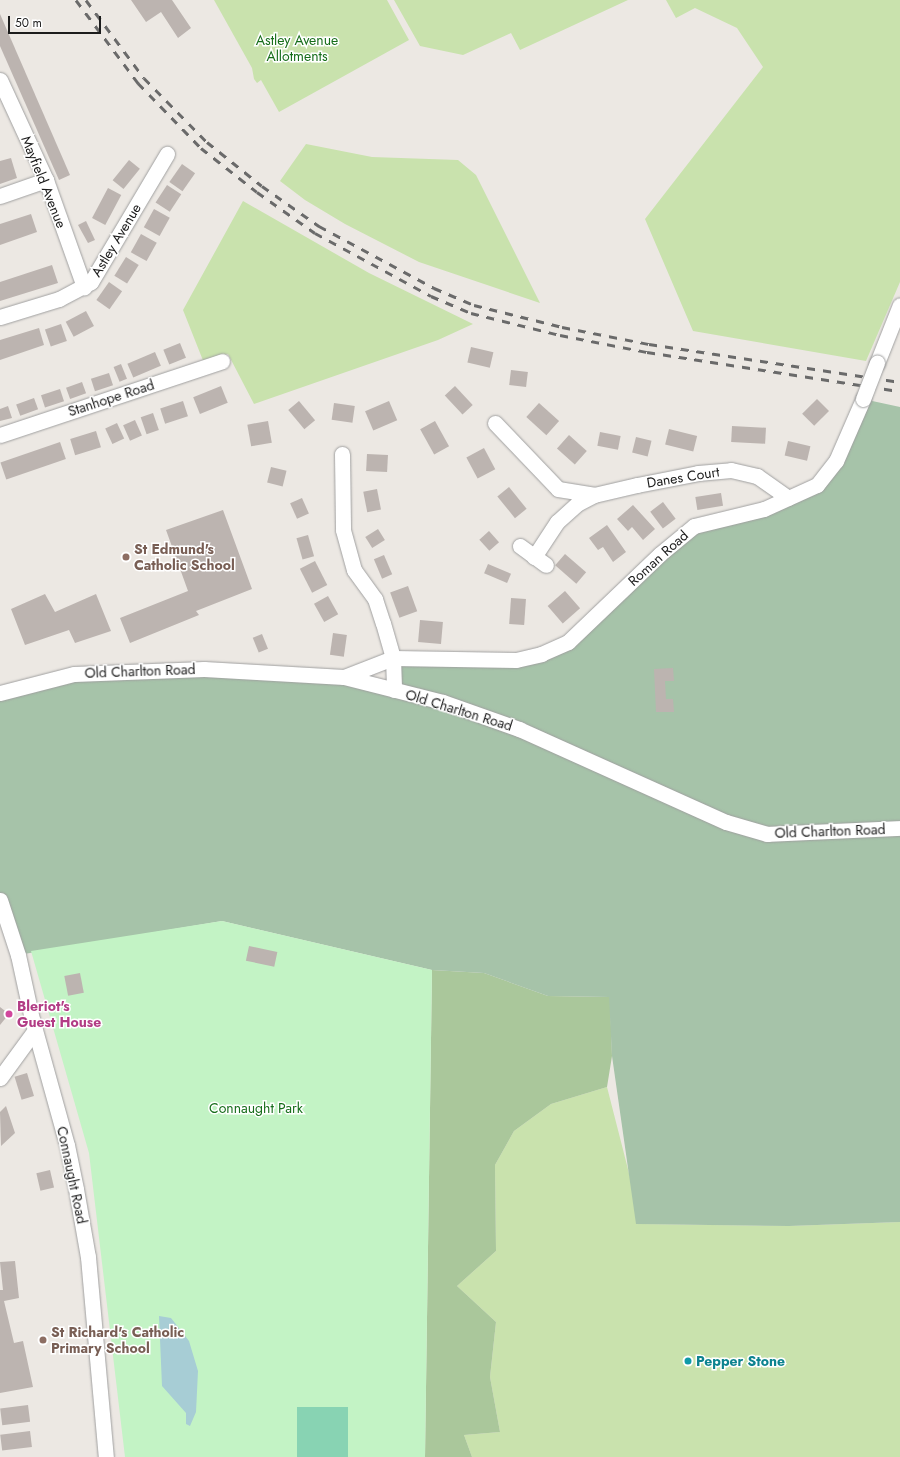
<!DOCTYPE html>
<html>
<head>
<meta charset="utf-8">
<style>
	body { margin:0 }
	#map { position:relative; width:900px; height:1457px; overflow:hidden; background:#ece8e3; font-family:Jost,sans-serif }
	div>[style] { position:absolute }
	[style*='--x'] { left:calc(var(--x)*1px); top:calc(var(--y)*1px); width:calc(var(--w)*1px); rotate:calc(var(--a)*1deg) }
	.grass>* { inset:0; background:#c9e2ad }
	.forest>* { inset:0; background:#aac79b }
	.cemetery>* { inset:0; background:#a6c3a9 }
	.park>* { inset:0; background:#c3f3c5 }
	.pitch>* { inset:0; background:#88d3b3; transform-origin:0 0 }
	.water>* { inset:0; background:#a7cdd5 }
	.building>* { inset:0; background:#bcb4b0; transform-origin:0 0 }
	.roads { filter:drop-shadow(0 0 1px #a0a0a0) drop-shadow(0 0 1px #a0a0a0) }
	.minor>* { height:15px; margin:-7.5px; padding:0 7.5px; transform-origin:7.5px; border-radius:7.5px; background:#fff }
	.rail>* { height:3px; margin-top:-1.5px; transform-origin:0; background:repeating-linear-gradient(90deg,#6a6a6a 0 8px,transparent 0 16px) }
	.bridges { filter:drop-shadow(0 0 1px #a0a0a0) drop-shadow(0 0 1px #a0a0a0) }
	.minor-bridge>* { height:15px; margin:-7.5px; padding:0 7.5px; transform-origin:7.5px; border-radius:7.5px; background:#fff }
	.dots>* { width:11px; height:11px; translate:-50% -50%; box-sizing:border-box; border:2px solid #fff; border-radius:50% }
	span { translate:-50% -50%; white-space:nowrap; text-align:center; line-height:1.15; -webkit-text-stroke:3px #fff; paint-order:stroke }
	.park-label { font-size:14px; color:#166d1a }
	.street-label { font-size:14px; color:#1c1c1c }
	.education-label { font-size:14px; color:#785e54; font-weight:700 }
	.left { translate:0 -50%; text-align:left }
	.hotel-label { font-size:14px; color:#b23c85; font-weight:700 }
	.culture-label { font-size:14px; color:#0d838f; font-weight:700 }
	.scale { position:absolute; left:8px; top:16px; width:93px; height:18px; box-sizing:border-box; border:2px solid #1c1c1c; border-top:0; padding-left:5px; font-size:12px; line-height:14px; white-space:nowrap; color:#1c1c1c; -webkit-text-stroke:3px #fff; paint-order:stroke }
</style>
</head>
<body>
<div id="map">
	<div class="grass">
		<div style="clip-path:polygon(214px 0,387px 0,409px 40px,279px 112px,261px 80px,257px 83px,254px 79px,252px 68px)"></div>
		<div style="clip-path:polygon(394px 0,628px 0,520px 50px,511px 33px,463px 55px,420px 46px)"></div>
		<div style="clip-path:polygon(666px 0,900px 0,900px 282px,866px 361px,693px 331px,645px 219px,763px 67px,737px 28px,695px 8px,676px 18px)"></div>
		<div style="clip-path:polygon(306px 144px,372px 157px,458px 160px,476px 175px,540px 303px,419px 262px,345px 224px,305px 200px,280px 181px)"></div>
		<div style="clip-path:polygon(243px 201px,369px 273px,473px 324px,438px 340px,254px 404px,228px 354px,204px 363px,183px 310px)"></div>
		<div style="clip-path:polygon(607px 1087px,642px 1224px,789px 1226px,900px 1222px,900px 1457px,472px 1457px,464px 1435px,500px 1432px,490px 1377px,496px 1322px,457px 1286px,496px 1251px,495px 1165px,514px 1131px,551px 1104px)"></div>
	</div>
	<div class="forest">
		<div style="clip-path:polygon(432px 970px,484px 973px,548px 996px,610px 997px,612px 1056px,607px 1087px,551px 1104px,514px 1131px,495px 1165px,496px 1251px,457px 1286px,496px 1322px,490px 1377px,500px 1432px,464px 1435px,472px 1457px,425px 1457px)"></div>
	</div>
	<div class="cemetery">
		<div style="clip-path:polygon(863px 399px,900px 407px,900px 1222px,789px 1226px,636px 1224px,612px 1056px,609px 997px,548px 996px,484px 973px,432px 970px,222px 921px,18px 955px,0 900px,0 693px,74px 674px,204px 669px,394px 690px,393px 658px,516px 660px,568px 642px,694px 526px,822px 489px)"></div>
	</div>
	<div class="park">
		<div style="clip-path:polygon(222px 921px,432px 970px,425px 1457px,125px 1457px,89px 1153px,31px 951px)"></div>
	</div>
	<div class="pitch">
		<div style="left:297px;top:1407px;width:51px;height:50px"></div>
	</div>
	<div class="water">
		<div style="clip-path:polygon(159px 1316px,171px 1318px,189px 1341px,198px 1371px,196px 1412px,190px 1426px,186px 1424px,186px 1413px,162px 1386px)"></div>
	</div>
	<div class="building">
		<div style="clip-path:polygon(131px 0,172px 0,191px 28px,178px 38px,161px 12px,146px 22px)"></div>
		<div style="clip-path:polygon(0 14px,70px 175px,59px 180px,0 46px)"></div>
		<div style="clip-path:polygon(11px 158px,17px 178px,0 184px,0 161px)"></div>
		<div style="left:129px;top:160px;width:14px;height:26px;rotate:39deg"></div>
		<div style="left:182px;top:164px;width:16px;height:22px;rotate:35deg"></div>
		<div style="left:167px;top:185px;width:17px;height:21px;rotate:33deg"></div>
		<div style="left:108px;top:188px;width:15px;height:34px;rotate:28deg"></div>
		<div style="left:154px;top:209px;width:18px;height:21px;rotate:29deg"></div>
		<div style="clip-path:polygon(31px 214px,37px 232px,0 245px,0 224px)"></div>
		<div style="clip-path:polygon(86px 221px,95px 240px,88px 243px,78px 225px)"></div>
		<div style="left:141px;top:234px;width:18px;height:21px;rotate:29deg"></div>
		<div style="left:126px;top:257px;width:15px;height:22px;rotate:32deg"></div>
		<div style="clip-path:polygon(52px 265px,58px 283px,0 301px,0 282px)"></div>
		<div style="left:109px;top:282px;width:16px;height:22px;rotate:35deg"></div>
		<div style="left:86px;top:311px;width:17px;height:23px;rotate:62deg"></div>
		<div style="left:61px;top:324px;width:18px;height:17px;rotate:71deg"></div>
		<div style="clip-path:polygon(39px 328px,44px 345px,0 360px,0 340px)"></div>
		<div style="left:180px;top:343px;width:16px;height:18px;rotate:68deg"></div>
		<div style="left:471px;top:347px;width:23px;height:16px;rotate:13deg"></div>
		<div style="left:155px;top:352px;width:15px;height:30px;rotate:67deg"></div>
		<div style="left:121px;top:364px;width:16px;height:8px;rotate:68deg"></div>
		<div style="left:511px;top:370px;width:17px;height:15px;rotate:7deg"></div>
		<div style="left:109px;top:373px;width:13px;height:19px;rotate:72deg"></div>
		<div style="left:82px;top:382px;width:12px;height:17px;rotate:70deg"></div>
		<div style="left:221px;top:386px;width:18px;height:30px;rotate:68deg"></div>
		<div style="left:455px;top:386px;width:26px;height:14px;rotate:47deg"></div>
		<div style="left:60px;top:389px;width:13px;height:20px;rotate:72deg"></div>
		<div style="left:34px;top:398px;width:12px;height:19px;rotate:70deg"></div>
		<div style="left:817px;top:399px;width:17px;height:21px;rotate:45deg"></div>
		<div style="left:183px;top:401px;width:16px;height:24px;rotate:72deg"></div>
		<div style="left:299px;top:401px;width:25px;height:14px;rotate:50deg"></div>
		<div style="left:389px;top:401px;width:21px;height:26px;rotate:67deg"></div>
		<div style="left:334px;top:403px;width:21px;height:17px;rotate:8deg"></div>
		<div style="left:539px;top:403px;width:27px;height:19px;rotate:42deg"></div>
		<div style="clip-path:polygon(8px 406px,12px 418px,0 421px,0 409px)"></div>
		<div style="left:153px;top:413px;width:18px;height:13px;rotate:71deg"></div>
		<div style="left:135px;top:420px;width:17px;height:13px;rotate:66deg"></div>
		<div style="left:268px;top:421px;width:22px;height:21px;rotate:80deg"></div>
		<div style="left:435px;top:421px;width:29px;height:17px;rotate:61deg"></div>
		<div style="left:117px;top:423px;width:17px;height:13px;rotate:65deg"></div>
		<div style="left:732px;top:426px;width:34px;height:16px;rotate:3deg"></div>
		<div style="left:669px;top:429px;width:29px;height:16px;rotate:14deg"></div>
		<div style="left:96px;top:431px;width:17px;height:27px;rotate:73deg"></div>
		<div style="left:600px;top:432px;width:21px;height:14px;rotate:11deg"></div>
		<div style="left:569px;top:435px;width:24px;height:18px;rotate:42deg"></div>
		<div style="left:636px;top:437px;width:16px;height:16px;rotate:14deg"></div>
		<div style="left:788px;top:441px;width:23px;height:15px;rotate:13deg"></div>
		<div style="left:60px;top:442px;width:18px;height:63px;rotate:71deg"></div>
		<div style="left:484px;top:448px;width:24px;height:20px;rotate:62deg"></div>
		<div style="left:367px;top:454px;width:21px;height:17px;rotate:3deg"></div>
		<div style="left:271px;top:467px;width:16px;height:16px;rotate:14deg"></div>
		<div style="left:509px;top:487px;width:28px;height:15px;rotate:51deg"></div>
		<div style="left:377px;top:489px;width:21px;height:14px;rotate:79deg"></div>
		<div style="left:721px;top:493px;width:13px;height:26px;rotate:81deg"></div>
		<div style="left:302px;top:498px;width:17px;height:13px;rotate:66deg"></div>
		<div style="left:663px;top:502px;width:21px;height:16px;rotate:53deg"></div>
		<div style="clip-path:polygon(633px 505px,655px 529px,643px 540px,632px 527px,628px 531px,617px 519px)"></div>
		<div style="clip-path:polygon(223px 510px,252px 589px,196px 611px,199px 615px,130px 643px,120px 618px,188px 591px,166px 530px)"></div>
		<div style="clip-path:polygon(607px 525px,626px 552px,613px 562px,603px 547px,598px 550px,589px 538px)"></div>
		<div style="left:378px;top:529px;width:13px;height:15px;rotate:58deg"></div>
		<div style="left:489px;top:531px;width:15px;height:13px;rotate:48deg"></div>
		<div style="left:308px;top:535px;width:22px;height:12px;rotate:74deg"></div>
		<div style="left:565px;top:554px;width:28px;height:15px;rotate:41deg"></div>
		<div style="left:384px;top:555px;width:21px;height:11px;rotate:67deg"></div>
		<div style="left:315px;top:561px;width:27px;height:17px;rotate:63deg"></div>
		<div style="left:488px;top:564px;width:25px;height:10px;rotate:23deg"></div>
		<div style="left:408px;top:586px;width:27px;height:19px;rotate:70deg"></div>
		<div style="left:565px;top:591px;width:23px;height:23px;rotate:49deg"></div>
		<div style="clip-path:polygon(45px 594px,55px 612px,96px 594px,111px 631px,75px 643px,69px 630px,25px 645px,11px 609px)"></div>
		<div style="left:328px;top:596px;width:21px;height:16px;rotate:61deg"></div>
		<div style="left:511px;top:598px;width:15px;height:26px;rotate:4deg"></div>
		<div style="left:420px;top:620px;width:23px;height:22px;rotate:5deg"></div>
		<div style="left:333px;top:633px;width:14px;height:22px;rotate:8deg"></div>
		<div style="left:262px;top:634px;width:16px;height:10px;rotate:68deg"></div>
		<div style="clip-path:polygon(673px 668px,674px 681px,665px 681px,666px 699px,673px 699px,674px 712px,656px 712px,654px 669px)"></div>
		<div style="left:249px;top:946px;width:29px;height:15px;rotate:12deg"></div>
		<div style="left:80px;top:973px;width:20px;height:16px;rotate:79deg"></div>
		<div style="clip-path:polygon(0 1007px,9px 1014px,0 1025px)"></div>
		<div style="left:27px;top:1073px;width:24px;height:13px;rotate:73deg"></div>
		<div style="clip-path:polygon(6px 1106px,15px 1133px,1px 1146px,0 1112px)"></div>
		<div style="left:50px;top:1170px;width:18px;height:14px;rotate:77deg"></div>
		<div style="clip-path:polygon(15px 1261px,19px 1298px,4px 1301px,14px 1343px,23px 1341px,33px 1387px,0 1393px,0 1290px,3px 1290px,0 1262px)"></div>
		<div style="left:28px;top:1405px;width:17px;height:28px;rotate:83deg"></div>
		<div style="left:30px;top:1431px;width:16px;height:30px;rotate:83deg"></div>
	</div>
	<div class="roads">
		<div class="minor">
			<div style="--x:0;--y:80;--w:110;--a:65.3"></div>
			<div style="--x:46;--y:180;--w:114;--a:70.4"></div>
			<div style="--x:0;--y:196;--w:49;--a:-19.2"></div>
			<div style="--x:0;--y:317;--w:62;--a:-17"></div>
			<div style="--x:59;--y:299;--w:36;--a:-28"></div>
			<div style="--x:91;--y:282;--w:149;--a:-59.3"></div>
			<div style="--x:877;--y:363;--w:62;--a:-68.4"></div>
			<div style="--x:495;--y:423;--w:91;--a:46.3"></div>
			<div style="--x:558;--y:489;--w:36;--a:9"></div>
			<div style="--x:0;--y:435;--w:234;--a:-18.4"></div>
			<div style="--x:342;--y:454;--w:76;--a:89.2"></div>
			<div style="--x:343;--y:530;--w:41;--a:74.6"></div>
			<div style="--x:354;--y:570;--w:36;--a:54"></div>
			<div style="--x:375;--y:599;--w:25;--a:72"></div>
			<div style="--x:383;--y:623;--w:36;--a:74"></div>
			<div style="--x:393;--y:658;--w:32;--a:88"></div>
			<div style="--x:520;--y:546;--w:32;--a:36"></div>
			<div style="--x:534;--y:557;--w:42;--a:-56.7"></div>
			<div style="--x:557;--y:522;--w:27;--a:-42"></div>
			<div style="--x:577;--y:504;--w:19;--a:-28"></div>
			<div style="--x:594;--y:495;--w:44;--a:-13.1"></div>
			<div style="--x:637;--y:485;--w:62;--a:-11.1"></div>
			<div style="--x:698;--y:473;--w:33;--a:-5"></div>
			<div style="--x:731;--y:470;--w:27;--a:13"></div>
			<div style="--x:757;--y:476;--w:38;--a:35"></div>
			<div style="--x:344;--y:677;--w:53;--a:-21.2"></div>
			<div style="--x:393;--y:658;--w:123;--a:0.9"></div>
			<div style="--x:516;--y:660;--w:26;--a:-13"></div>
			<div style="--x:541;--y:654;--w:30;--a:-24"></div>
			<div style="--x:568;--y:642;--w:127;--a:-43.7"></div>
			<div style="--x:660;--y:554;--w:44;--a:-39.5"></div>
			<div style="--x:694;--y:526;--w:72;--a:-13.7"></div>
			<div style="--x:764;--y:509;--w:58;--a:-24.4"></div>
			<div style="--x:817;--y:485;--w:31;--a:-52"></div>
			<div style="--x:836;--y:461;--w:68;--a:-66.5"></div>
			<div style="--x:0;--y:693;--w:76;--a:-14.4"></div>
			<div style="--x:74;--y:674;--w:130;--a:-2.2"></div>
			<div style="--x:204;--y:669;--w:140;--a:3.3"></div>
			<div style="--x:344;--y:677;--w:102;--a:14.2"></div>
			<div style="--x:443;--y:702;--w:81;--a:19.6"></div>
			<div style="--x:519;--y:729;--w:227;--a:24.2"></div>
			<div style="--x:726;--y:822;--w:43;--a:16.3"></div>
			<div style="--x:767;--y:834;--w:133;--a:-2.6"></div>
			<div style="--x:0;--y:900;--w:58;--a:71.9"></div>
			<div style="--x:18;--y:955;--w:66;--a:77.7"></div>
			<div style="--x:32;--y:1019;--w:131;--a:74.5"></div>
			<div style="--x:67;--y:1145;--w:45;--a:78.4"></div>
			<div style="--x:76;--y:1189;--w:69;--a:80"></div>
			<div style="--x:88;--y:1257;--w:201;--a:84.9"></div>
			<div style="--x:0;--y:1078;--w:59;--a:-53.9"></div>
		</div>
	</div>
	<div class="rail">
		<div style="--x:76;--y:0;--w:104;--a:53.2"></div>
		<div style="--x:138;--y:83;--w:91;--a:45.9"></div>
		<div style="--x:201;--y:148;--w:71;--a:38.2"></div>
		<div style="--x:257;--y:192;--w:71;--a:35.3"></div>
		<div style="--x:315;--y:233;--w:132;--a:28.5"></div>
		<div style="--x:431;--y:296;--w:43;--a:23"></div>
		<div style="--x:471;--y:313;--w:92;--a:13.9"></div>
		<div style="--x:560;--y:335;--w:89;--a:11.1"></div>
		<div style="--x:647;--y:352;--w:256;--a:8.8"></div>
		<div style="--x:86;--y:0;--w:97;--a:53.4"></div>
		<div style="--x:144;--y:78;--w:90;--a:45.5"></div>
		<div style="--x:207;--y:142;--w:70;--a:38.7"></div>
		<div style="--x:262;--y:186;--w:70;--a:35.1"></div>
		<div style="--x:319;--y:226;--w:131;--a:28.3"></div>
		<div style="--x:434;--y:288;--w:43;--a:23"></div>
		<div style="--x:474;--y:305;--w:91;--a:14"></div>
		<div style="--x:562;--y:327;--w:89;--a:11.1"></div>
		<div style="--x:649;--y:344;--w:254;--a:8.6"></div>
	</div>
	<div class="bridges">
		<div class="minor-bridge">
			<div style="--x:863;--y:399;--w:39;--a:-69"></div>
		</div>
	</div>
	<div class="dots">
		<div style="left:126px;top:557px;background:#8d6e63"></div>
		<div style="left:9px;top:1014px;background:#d1479c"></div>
		<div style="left:43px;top:1340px;background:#8d6e63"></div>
		<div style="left:688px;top:1361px;background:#0f9aa8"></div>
	</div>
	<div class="park-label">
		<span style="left:297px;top:48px">Astley Avenue<br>Allotments</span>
		<span style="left:256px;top:1108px">Connaught Park</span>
	</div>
	<div class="street-label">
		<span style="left:44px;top:182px;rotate:68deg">Mayfield Avenue</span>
		<span style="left:116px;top:240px;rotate:-59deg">Astley Avenue</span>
		<span style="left:111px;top:398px;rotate:-18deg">Stanhope Road</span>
		<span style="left:683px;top:477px;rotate:-9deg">Danes Court</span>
		<span style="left:658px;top:558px;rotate:-42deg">Roman Road</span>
		<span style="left:140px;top:671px;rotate:-2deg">Old Charlton Road</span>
		<span style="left:459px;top:710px;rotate:17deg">Old Charlton Road</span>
		<span style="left:830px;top:831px;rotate:-2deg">Old Charlton Road</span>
		<span style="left:72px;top:1175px;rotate:78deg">Connaught Road</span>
	</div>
	<div class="education-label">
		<span class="left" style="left:134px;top:557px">St Edmund's<br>Catholic School</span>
		<span class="left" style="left:51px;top:1340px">St Richard's Catholic<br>Primary School</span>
	</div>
	<div class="hotel-label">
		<span class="left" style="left:17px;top:1014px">Bleriot's<br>Guest House</span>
	</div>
	<div class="culture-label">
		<span class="left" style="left:696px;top:1361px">Pepper Stone</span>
	</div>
	<div class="scale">50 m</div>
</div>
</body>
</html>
